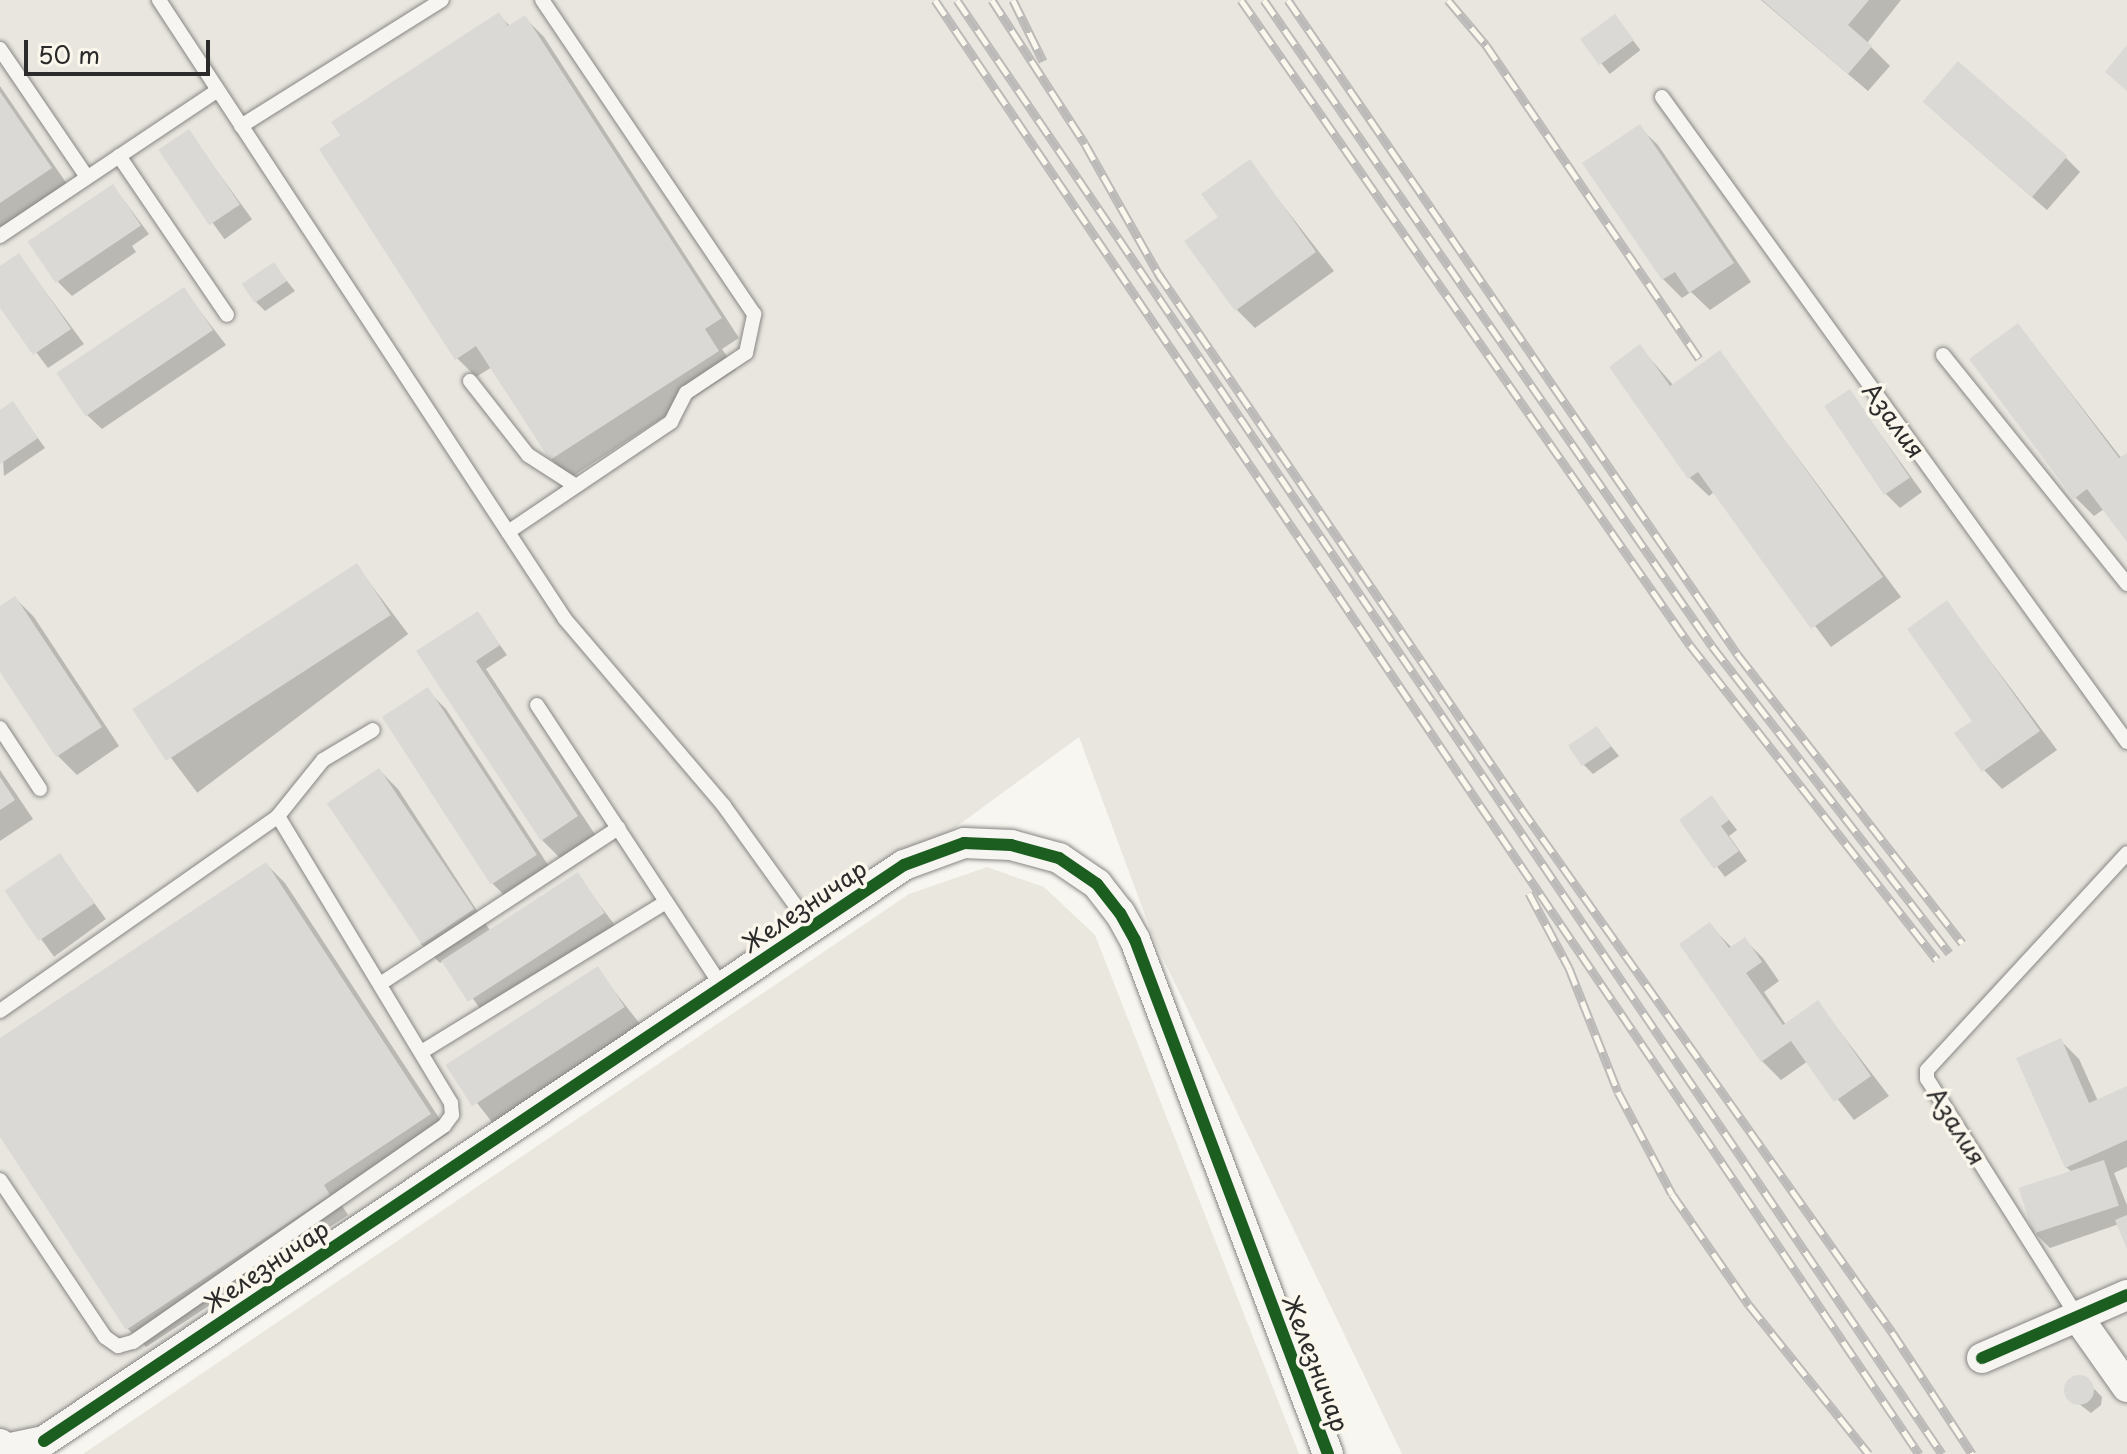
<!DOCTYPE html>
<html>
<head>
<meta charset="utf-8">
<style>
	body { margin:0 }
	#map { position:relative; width:2127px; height:1454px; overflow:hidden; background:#f8f6f0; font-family:"Playpen Sans",sans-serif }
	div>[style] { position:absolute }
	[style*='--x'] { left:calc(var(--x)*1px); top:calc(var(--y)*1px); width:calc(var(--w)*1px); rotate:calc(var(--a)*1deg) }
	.built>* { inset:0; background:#e9e6df }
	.green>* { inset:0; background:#e9e7de }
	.shadow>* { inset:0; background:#0003; transform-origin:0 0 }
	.building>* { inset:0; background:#dbd9d6; transform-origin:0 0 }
	.round { border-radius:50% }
	.roads { filter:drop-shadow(0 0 2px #878684) drop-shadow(0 0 2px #878684) }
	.lane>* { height:14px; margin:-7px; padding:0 7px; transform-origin:7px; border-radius:7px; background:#f6f5f1 }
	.street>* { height:30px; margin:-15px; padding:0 15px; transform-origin:15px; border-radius:15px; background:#f6f5f1 }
	.rail>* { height:9px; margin-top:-4.5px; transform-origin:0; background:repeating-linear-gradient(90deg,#fbf7ec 0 18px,#bcbab8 0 36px); box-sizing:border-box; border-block:2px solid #bcbab8 }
	.cycleway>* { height:12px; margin:-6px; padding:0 6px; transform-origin:6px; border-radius:6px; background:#1b5e20 }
	span { translate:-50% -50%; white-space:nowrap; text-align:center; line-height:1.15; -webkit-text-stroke:7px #fbf7ec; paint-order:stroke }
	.street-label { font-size:24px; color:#2b2b2b }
	.scale { position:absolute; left:24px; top:40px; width:186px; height:36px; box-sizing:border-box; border:4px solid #2b2b2b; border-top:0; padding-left:10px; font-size:24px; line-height:28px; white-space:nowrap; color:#2b2b2b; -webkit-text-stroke:6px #fbf7ec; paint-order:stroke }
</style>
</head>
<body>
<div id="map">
	<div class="built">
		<div style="clip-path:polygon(0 0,2127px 0,2127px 1454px,1402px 1454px,1155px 942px,1079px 737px,904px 865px,44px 1441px,0 1444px)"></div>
	</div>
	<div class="green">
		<div style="clip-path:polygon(987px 867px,1044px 887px,1095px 935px,1299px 1454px,83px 1454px,909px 894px)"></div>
	</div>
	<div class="shadow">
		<div style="clip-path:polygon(1761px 0,1901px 0,1867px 43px,1890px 66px,1868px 91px)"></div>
		<div style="clip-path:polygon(499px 15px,511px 27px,525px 18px,544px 37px,739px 338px,722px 349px,736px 370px,570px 478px,551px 459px,492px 367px,476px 377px,457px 358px)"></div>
		<div style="left:1614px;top:16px;width:43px;height:39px;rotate:52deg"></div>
		<div style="clip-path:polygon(0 86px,69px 187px,0 235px)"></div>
		<div style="clip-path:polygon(1939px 116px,2066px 158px,2080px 172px,2047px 210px)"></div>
		<div style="clip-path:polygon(1639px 127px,1658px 145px,1751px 282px,1710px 310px,1691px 292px,1682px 298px,1663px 279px)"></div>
		<div style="left:188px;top:131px;width:109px;height:34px;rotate:54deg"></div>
		<div style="clip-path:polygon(1249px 162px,1334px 271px,1255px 328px,1237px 310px,1221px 217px)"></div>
		<div style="clip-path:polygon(113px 186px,149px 234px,132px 246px,136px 252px,72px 296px,58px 282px)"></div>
		<div style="clip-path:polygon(19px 256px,84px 344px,48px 368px,0 304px,0 269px)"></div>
		<div style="clip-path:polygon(274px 265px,295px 291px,265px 311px,256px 302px)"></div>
		<div style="clip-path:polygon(183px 289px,226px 345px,102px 429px,87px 415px)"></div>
		<div style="clip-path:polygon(2018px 325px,2122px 459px,2127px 455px,2127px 539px,2104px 509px,2094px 516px,2075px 497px)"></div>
		<div style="clip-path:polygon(1640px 347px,1674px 386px,1720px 353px,1901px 597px,1831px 647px,1714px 492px,1709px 496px,1690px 478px)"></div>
		<div style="clip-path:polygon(1849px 391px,1922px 492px,1900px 508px,1886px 494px)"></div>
		<div style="clip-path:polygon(13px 404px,45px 448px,4px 476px,0 413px)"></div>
		<div style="left:357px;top:566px;width:85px;height:264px;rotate:53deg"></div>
		<div style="clip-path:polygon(15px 598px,34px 617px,119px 746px,77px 775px,58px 756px,0 668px,0 608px)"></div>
		<div style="clip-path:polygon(1947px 603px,2057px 750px,2002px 789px,1984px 770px)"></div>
		<div style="clip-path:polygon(477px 613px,507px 655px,486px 669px,596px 836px,561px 859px,542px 840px,419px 652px)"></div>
		<div style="clip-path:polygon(427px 690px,446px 709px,554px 874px,512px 903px,493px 884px)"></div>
		<div style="clip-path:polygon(1597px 729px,1619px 756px,1593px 774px,1584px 765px)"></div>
		<div style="clip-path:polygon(0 770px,33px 819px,0 841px)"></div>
		<div style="clip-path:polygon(379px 770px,398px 789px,491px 932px,577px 875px,617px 928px,485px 1015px,444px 960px,440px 963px,421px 944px)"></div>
		<div style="clip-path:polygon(1712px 798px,1737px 830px,1729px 836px,1747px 861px,1725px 877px,1681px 820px)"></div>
		<div style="left:60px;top:856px;width:78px;height:64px;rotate:54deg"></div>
		<div style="clip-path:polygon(266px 864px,285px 883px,449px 1133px,341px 1204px,348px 1215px,146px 1347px,127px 1328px,0 1134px,0 1040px)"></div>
		<div style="clip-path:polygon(1710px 925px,1732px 948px,1744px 939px,1763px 958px,1779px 981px,1764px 992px,1786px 1025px,1818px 1003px,1889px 1096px,1854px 1120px,1808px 1061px,1781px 1080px,1762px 1061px)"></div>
		<div style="left:597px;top:969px;width:73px;height:177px;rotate:52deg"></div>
		<div style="clip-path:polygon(2060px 1040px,2079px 1059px,2098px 1101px,2127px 1088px,2127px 1167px,2114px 1173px,2127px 1205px,2127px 1244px,2119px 1224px,2050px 1248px,2036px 1234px,2073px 1173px,2066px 1167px)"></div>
		<div style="clip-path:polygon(2075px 1377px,2083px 1377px,2102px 1397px,2101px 1405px,2091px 1413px,2066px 1394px)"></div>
	</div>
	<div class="building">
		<div style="clip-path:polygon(1762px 0,1869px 0,1848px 25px,1872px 46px,1848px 74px)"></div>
		<div style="clip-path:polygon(499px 12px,508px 26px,525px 15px,722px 318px,705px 329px,719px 351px,550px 460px,476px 346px,455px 360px,319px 149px,340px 135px,331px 122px)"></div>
		<div style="left:1615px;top:14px;width:32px;height:43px;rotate:54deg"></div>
		<div style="clip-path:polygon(2127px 45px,2127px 91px,2105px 72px)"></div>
		<div style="left:1958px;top:61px;width:145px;height:54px;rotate:41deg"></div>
		<div style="clip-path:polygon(0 92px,52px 168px,0 203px)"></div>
		<div style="clip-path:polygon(1640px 124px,1734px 263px,1689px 293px,1675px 272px,1662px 280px,1582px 163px)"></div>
		<div style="left:189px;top:129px;width:91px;height:37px;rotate:56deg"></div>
		<div style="clip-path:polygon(1250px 159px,1316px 252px,1235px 311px,1184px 241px,1218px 217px,1201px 194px)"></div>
		<div style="left:113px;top:184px;width:50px;height:103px;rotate:56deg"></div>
		<div style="clip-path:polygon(19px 253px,71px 329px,33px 355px,0 308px,0 266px)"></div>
		<div style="left:274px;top:262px;width:23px;height:39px;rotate:56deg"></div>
		<div style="left:184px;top:287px;width:52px;height:154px;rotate:56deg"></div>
		<div style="clip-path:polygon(2018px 323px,2119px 458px,2127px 453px,2127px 542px,2087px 489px,2074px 499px,1969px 359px)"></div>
		<div style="clip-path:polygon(1640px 344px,1670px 386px,1720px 350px,1883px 577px,1811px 629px,1698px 472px,1688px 479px,1609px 367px)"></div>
		<div style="left:1850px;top:389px;width:107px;height:31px;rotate:56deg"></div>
		<div style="clip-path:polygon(13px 401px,38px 438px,0 464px,0 410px)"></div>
		<div style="left:357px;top:563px;width:62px;height:268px;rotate:57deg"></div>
		<div style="clip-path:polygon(15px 596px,102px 727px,56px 757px,0 672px,0 606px)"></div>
		<div style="clip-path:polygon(1947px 600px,2040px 731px,1982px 772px,1954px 733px,1972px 721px,1907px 629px)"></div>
		<div style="clip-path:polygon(478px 611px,500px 645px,476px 661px,578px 816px,541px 841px,416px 651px)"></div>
		<div style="left:428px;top:687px;width:200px;height:55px;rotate:57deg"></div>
		<div style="left:1597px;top:726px;width:25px;height:35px;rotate:56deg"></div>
		<div style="left:379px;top:768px;width:170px;height:63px;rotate:56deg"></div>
		<div style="clip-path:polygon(0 777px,15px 800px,0 810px)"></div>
		<div style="clip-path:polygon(1712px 795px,1729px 820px,1721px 826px,1739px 851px,1714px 869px,1679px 820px)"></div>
		<div style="left:60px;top:853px;width:61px;height:67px;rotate:56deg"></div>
		<div style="clip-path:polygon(266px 862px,431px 1114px,324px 1185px,330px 1195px,126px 1330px,0 1137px,0 1038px)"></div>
		<div style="left:578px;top:872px;width:49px;height:163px;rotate:57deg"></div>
		<div style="clip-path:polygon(1710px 922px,1729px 948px,1745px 937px,1762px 962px,1746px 973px,1783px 1025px,1818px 1000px,1871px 1076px,1834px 1102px,1791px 1041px,1761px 1062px,1679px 944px)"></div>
		<div style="left:598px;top:966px;width:49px;height:182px;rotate:57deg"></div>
		<div style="clip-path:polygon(2061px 1038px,2089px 1103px,2127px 1086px,2127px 1140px,2065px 1168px,2016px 1058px)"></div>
		<div style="left:2104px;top:1160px;width:48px;height:90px;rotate:72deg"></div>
		<div style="clip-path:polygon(2127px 1215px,2127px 1249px,2115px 1220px)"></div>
		<div class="round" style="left:2064px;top:1375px;width:30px;height:30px"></div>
	</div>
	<div class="roads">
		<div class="lane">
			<div style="--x:159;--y:0;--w:740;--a:56.74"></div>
			<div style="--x:565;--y:619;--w:245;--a:49.6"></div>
			<div style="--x:724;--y:806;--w:149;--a:54.3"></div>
			<div style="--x:0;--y:49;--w:155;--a:55.8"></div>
			<div style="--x:1662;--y:97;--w:795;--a:54.21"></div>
			<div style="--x:241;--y:126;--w:237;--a:-32.1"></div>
			<div style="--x:119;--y:156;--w:192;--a:55.8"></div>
			<div style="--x:0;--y:236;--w:262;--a:-33.8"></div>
			<div style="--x:1943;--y:355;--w:294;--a:51.2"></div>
			<div style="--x:470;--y:381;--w:94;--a:51.9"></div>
			<div style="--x:528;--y:455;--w:57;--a:32.9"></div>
			<div style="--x:508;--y:532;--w:197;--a:-34"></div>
			<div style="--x:671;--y:422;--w:33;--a:-63"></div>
			<div style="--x:686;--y:393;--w:72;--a:-33.7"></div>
			<div style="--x:746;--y:353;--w:40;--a:-78"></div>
			<div style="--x:754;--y:314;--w:379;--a:-124"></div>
			<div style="--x:537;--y:705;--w:337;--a:56.7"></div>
			<div style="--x:0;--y:728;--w:73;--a:56.7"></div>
			<div style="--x:380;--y:984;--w:285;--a:-33.2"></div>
			<div style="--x:0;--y:1011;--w:340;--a:-35"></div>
			<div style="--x:278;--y:816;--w:72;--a:-51.2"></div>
			<div style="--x:323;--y:760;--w:58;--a:-31"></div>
			<div style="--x:423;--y:1051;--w:285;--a:-31.5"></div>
			<div style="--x:0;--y:1180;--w:189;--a:56.2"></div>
			<div style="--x:105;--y:1337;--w:16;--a:35"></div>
			<div style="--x:118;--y:1346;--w:16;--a:-15"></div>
			<div style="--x:133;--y:1342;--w:379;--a:-34.8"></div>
			<div style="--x:444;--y:1126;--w:14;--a:-54"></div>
			<div style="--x:452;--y:1115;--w:12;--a:-95"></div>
			<div style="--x:451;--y:1103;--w:335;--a:-121.1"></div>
			<div style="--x:2077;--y:1316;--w:280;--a:-122.3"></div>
			<div style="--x:1927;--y:1079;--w:9;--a:-90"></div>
			<div style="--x:1927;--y:1070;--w:295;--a:-47.3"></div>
		</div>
		<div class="street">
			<div style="--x:2077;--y:1316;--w:87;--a:54.8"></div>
			<div style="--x:1982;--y:1358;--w:158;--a:-23.5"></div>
			<div style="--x:0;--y:1444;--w:8;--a:40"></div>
			<div style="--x:6;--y:1449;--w:39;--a:-12"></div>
			<div style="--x:44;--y:1441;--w:1035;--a:-33.81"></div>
			<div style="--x:904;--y:865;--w:64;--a:-20.1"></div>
			<div style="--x:964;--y:843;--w:47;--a:2.4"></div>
			<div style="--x:1011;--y:845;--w:50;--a:15.2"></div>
			<div style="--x:1059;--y:858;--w:46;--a:34.4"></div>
			<div style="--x:1097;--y:884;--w:37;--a:52"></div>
			<div style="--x:1120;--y:913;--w:31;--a:61"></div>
			<div style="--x:1135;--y:940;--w:549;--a:69.42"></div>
		</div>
	</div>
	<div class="rail">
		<div style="--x:935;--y:0;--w:1756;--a:55.91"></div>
		<div style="--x:957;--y:0;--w:1756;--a:55.88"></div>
		<div style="--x:992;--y:0;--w:171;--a:57.1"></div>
		<div style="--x:1085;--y:144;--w:156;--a:60.5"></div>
		<div style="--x:1013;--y:0;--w:68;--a:63.8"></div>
		<div style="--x:1241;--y:0;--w:786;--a:55.16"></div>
		<div style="--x:1690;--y:645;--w:400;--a:51.9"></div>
		<div style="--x:1264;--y:0;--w:786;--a:55.26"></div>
		<div style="--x:1712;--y:646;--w:388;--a:52.3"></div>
		<div style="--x:1288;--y:0;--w:795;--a:55.51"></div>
		<div style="--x:1738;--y:655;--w:365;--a:52.1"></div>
		<div style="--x:1448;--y:0;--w:59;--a:49.8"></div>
		<div style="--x:1486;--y:45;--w:379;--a:55.8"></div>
		<div style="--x:1158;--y:273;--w:647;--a:55.84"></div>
		<div style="--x:1521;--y:808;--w:642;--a:54.7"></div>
		<div style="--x:1892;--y:1332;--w:146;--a:56.7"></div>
		<div style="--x:1529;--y:893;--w:85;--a:61.9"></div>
		<div style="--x:1569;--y:968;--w:133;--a:68.4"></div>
		<div style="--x:1618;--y:1092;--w:115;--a:62.1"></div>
		<div style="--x:1672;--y:1194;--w:135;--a:55.3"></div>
		<div style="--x:1749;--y:1305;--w:191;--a:51.2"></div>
	</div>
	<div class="cycleway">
		<div style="--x:1982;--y:1358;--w:158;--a:-23.5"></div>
		<div style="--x:44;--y:1441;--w:1035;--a:-33.81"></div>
		<div style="--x:904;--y:865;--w:64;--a:-20.1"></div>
		<div style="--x:964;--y:843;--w:47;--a:2.4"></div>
		<div style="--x:1011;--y:845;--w:50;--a:15.2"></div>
		<div style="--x:1059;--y:858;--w:46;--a:34.4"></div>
		<div style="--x:1097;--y:884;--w:37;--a:52"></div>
		<div style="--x:1120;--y:913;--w:31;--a:61"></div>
		<div style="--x:1135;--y:940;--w:549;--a:69.42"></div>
	</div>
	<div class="street-label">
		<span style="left:1894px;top:420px;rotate:54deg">Азалия</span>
		<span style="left:804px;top:906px;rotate:-34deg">Железничар</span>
		<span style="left:1957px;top:1126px;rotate:58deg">Азалия</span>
		<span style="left:266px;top:1266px;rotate:-34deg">Железничар</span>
		<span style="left:1316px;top:1363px;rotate:69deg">Железничар</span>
	</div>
	<div class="scale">50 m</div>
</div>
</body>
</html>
